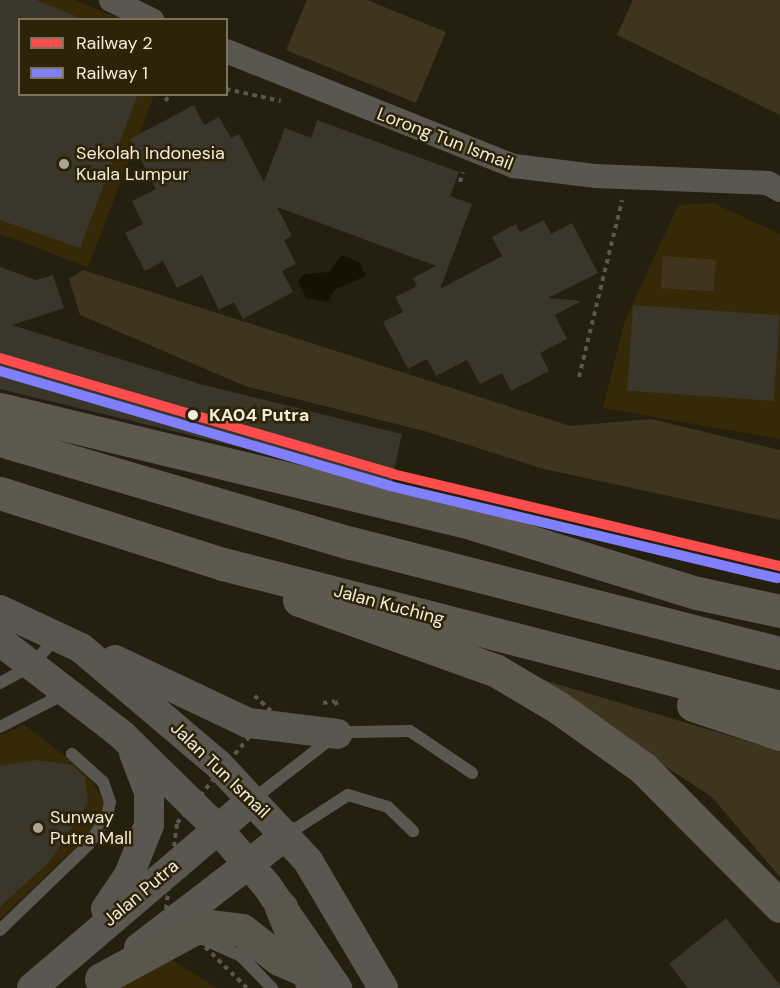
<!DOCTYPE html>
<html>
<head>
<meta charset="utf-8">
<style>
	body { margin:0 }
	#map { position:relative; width:780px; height:988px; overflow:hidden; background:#251f10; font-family:"DM Sans",sans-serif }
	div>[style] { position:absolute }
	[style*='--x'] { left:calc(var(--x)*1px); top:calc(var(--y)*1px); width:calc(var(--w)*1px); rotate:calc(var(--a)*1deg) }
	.built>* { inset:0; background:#352907 }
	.green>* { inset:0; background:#3f351f; transform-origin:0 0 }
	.water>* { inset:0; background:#181001 }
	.building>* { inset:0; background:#3a362a; transform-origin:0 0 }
	.path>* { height:4px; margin-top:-2px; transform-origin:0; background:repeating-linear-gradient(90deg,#5b564e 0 4.5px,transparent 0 9px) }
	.service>* { height:12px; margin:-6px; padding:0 6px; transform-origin:6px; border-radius:6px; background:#5a5650 }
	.minor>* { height:24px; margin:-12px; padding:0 12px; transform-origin:12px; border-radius:12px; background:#5a5650 }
	.tertiary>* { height:30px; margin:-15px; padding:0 15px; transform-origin:15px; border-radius:15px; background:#5a5650 }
	.primary>* { height:33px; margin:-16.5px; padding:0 16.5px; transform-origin:16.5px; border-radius:16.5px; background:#5b564c }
	.trunk>* { height:33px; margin:-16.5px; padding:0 16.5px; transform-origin:16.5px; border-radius:16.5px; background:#5e594e }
	.path-bridge>* { height:4px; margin-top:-2px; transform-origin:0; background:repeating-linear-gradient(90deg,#5b564e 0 4.5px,transparent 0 9px) }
	.rail-1>* { height:10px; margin:-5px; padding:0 5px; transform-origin:5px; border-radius:5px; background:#ff4d4d }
	.rail-2>* { height:10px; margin:-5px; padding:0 5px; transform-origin:5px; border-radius:5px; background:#8080ff }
	.dots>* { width:16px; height:16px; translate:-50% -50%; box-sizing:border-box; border:3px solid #2d2308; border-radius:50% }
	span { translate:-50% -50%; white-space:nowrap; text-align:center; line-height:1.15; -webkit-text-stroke:5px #2d2308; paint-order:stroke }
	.street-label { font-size:18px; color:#f3ecdd }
	.poi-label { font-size:18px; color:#f3ecdd }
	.left { translate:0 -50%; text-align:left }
	.stop-label { font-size:18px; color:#f3ecdd; font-weight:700 }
	.legend { position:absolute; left:18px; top:18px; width:210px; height:78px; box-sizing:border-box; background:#2d2308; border:2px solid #7c735d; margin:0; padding:8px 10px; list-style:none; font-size:18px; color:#f3ecdd }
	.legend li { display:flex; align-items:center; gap:12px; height:30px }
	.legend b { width:30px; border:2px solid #7c735d }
</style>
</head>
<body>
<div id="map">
	<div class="built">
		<div style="clip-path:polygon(0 0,74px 0,121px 19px,20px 20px,20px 94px,154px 95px,88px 267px,0 234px)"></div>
		<div style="clip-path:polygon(713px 203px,780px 234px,780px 439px,603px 408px,624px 323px,678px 205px)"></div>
		<div style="clip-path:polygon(24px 725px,87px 773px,104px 802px,102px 815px,85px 839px,0 919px,0 735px)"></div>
		<div style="clip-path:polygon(172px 960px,217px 988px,120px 988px,137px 973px)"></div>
	</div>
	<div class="green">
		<div style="clip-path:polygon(307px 0,367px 0,446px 32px,416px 103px,286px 50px)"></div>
		<div style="clip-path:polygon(633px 0,780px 0,780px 115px,617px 35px)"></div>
		<div style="left:663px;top:256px;width:53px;height:32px;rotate:4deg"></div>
		<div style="clip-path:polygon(83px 270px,570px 426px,651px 419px,780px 450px,780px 520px,544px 469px,428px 432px,245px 386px,80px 315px,69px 279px)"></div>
		<div style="clip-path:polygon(524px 674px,780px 751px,780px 877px,712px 797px)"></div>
	</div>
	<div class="water">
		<div style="clip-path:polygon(342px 255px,359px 262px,366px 276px,334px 290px,328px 302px,306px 298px,298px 281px,305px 274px,329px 272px)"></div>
	</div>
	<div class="building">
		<div style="clip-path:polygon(0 0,36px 0,83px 19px,20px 20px,20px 94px,138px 94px,80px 248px,0 220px)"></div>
		<div style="clip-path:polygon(194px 105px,204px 125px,219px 117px,231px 138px,239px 134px,264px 182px,285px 128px,311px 138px,317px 120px,459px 172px,450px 196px,472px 204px,440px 289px,502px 256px,492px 237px,516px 224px,520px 232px,544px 220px,551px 234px,572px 223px,598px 273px,548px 298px,581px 301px,555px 315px,567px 339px,540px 353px,549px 371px,511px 391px,502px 373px,480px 384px,467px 360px,436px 376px,427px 359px,408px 369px,383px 322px,403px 312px,395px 297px,417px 286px,413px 278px,436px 266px,277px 207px,292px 236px,284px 240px,296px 264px,282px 271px,293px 292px,243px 319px,234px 302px,219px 310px,202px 275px,177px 288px,163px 261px,145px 271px,125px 233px,143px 224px,132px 201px,156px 189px,130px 139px)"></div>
		<div style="clip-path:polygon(0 267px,36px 280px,53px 275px,64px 308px,12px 325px,200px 384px,402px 434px,391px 484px,0 389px)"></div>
		<div style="left:633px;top:305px;width:147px;height:86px;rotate:4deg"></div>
		<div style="clip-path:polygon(37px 760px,72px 765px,85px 777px,88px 803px,49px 862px,0 907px,0 766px)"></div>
		<div style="clip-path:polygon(726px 918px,780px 985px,780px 988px,688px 988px,669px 964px)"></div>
	</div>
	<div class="path">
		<div style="--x:226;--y:89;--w:56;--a:12.3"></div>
		<div style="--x:165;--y:101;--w:9;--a:-49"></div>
		<div style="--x:460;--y:182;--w:10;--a:-73"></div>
		<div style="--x:579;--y:377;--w:182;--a:-76.3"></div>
		<div style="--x:323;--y:703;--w:12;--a:-9"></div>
		<div style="--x:335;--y:701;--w:7;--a:63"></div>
	</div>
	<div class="service">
		<div style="--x:0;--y:683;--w:37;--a:-29"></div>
		<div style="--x:32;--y:665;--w:38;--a:-49"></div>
		<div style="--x:0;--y:727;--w:74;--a:-27.3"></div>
		<div style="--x:252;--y:800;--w:108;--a:-37.8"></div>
		<div style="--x:337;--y:734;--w:16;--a:-7"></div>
		<div style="--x:353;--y:732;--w:57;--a:-1"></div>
		<div style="--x:410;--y:731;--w:75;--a:34.1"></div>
		<div style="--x:286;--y:835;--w:74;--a:-32.8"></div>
		<div style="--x:348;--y:795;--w:42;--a:16.7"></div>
		<div style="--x:388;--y:807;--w:35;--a:44"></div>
		<div style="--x:0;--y:930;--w:124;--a:-44"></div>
		<div style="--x:89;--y:844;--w:33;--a:-57"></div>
		<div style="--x:107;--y:816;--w:14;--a:-78"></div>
		<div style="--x:110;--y:802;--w:21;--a:-109"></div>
		<div style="--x:103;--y:782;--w:42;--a:-137.9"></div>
		<div style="--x:201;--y:938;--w:44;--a:24.2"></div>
		<div style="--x:241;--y:956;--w:45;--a:45.9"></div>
	</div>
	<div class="minor">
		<div style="--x:111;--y:0;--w:46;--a:26"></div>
		<div style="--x:226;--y:51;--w:310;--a:21.8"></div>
		<div style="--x:514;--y:166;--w:83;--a:7"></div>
		<div style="--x:596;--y:176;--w:172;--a:2.3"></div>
		<div style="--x:768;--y:183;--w:14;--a:30"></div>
	</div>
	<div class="tertiary">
		<div style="--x:0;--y:610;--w:89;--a:25.1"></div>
		<div style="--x:81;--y:648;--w:180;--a:40.3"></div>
		<div style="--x:218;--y:764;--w:132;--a:47.1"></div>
		<div style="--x:308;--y:861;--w:147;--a:59.4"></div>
		<div style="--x:0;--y:641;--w:154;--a:37.6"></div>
		<div style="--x:122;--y:735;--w:133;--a:44.4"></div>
		<div style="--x:217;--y:828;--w:77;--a:49.2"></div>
		<div style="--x:267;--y:886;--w:124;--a:55.5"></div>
		<div style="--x:115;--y:660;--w:147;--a:25.3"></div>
		<div style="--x:248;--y:723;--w:90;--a:7"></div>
		<div style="--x:106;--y:909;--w:41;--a:-55.9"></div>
		<div style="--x:129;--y:875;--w:54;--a:-68.2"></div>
		<div style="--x:149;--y:825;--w:33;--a:-90"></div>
		<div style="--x:149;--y:792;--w:42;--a:-111"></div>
		<div style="--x:139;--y:948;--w:185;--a:-37.5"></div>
		<div style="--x:32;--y:988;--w:289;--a:-40.5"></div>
	</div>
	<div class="primary">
		<div style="--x:281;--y:907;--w:80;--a:67.9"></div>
		<div style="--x:101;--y:979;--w:114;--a:-28.4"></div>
		<div style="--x:201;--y:925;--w:41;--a:7"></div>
		<div style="--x:242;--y:930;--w:47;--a:38.1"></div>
		<div style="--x:279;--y:959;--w:28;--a:23"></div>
	</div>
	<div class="trunk">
		<div style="--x:0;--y:409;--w:477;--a:13.6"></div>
		<div style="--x:464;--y:521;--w:244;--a:17.2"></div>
		<div style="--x:697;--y:593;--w:85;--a:12.2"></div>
		<div style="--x:0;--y:440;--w:366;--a:16.4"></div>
		<div style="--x:351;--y:543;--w:443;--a:14.4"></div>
		<div style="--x:0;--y:493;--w:234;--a:17.7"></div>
		<div style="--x:223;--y:564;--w:575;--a:14.4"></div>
		<div style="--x:299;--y:600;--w:208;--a:19.7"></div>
		<div style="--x:495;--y:670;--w:74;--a:30.7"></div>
		<div style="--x:559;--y:708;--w:103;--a:35.5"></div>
		<div style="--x:643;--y:768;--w:194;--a:45.2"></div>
		<div style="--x:693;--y:705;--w:92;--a:18.4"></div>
	</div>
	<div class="path-bridge">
		<div style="--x:247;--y:988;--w:113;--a:-135.7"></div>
		<div style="--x:166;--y:909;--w:87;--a:-82.7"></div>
		<div style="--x:177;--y:823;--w:146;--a:-50"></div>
		<div style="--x:271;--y:711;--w:23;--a:-137"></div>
	</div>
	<div class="rail-1">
		<div style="--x:0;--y:358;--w:410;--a:16.4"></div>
		<div style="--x:393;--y:474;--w:398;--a:13.4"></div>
	</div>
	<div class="rail-2">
		<div style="--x:0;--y:371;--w:407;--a:16.4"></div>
		<div style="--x:390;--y:486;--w:398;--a:13.4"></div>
	</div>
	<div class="dots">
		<div style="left:64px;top:164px;background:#aba495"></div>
		<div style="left:193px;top:415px;background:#f3ecdd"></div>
		<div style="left:38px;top:828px;background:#aba495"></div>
	</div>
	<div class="street-label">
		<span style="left:445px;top:139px;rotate:21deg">Lorong Tun Ismail</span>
		<span style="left:389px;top:605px;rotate:15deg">Jalan Kuching</span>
		<span style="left:220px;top:770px;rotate:44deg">Jalan Tun Ismail</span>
		<span style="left:141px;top:893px;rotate:-40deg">Jalan Putra</span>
	</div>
	<div class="poi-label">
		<span class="left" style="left:76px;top:164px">Sekolah Indonesia<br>Kuala Lumpur</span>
		<span class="left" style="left:50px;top:828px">Sunway<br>Putra Mall</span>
	</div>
	<div class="stop-label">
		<span class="left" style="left:209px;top:415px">KA04 Putra</span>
	</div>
	<ul class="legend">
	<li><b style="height:8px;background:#ff4d4d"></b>Railway 2</li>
	<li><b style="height:8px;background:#8080ff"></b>Railway 1</li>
	</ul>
</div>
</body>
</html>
